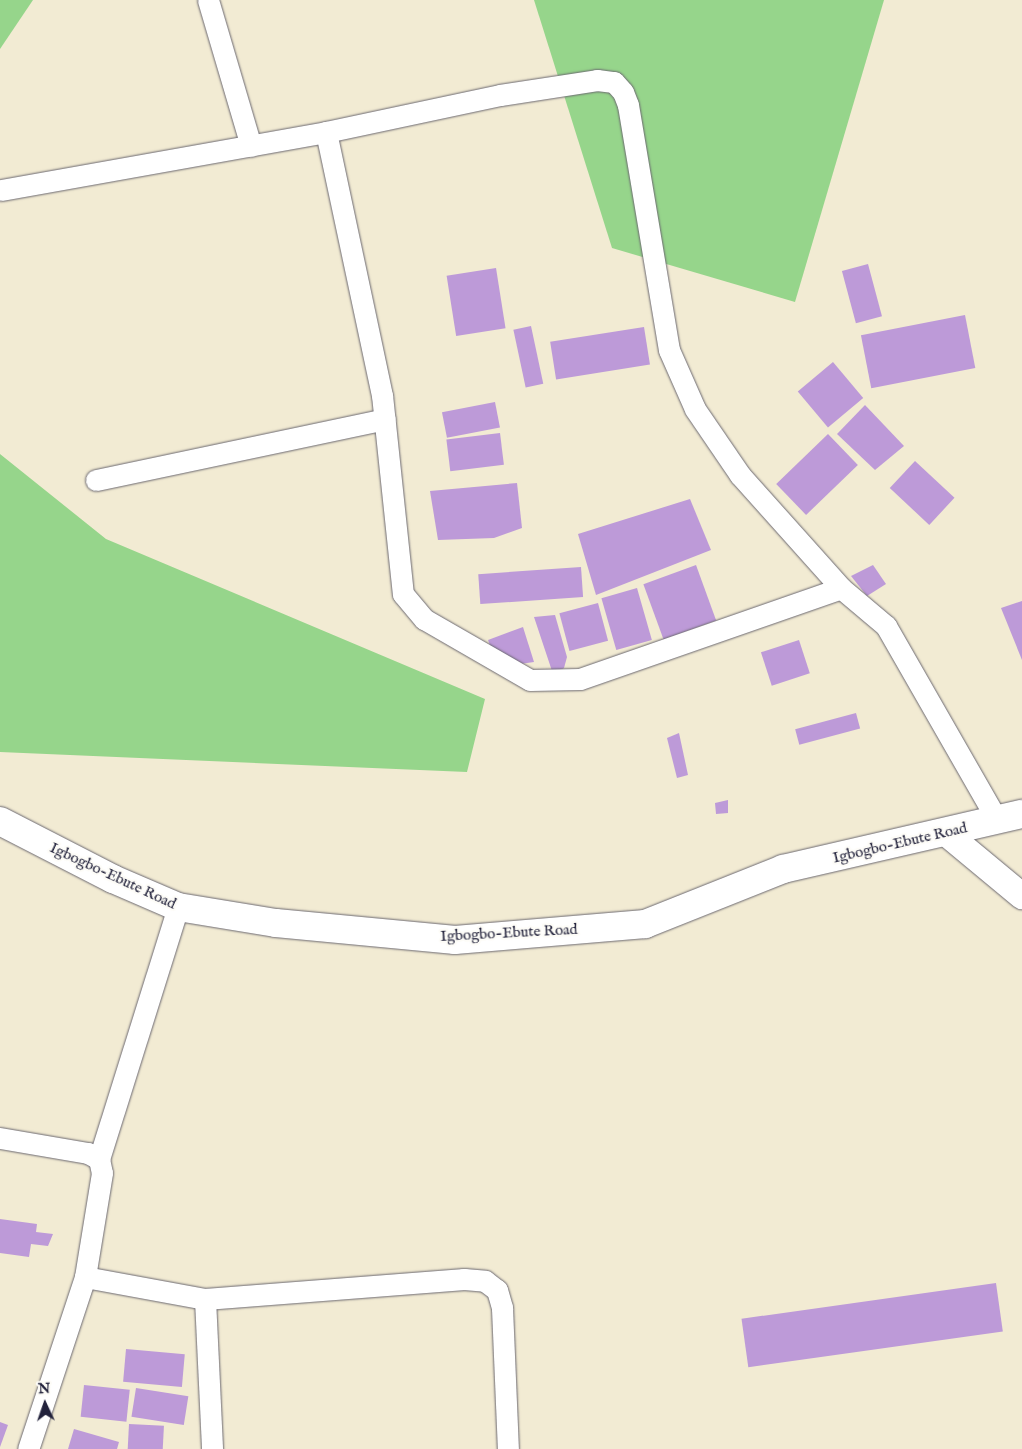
<!DOCTYPE html>
<html>
<head>
<meta charset="utf-8">
<style>
	body { margin:0 }
	#map { position:relative; width:1022px; height:1449px; overflow:hidden; background:#f2ebd3; font-family:"IM FELL English",serif }
	div>[style] { position:absolute }
	[style*='--x'] { left:calc(var(--x)*1px); top:calc(var(--y)*1px); width:calc(var(--w)*1px); rotate:calc(var(--a)*1deg) }
	.green>* { inset:0; background:#96d58b }
	.building>* { inset:0; background:#bd9ad8; transform-origin:0 0 }
	.roads { filter:drop-shadow(0 0 1px #6b6870) drop-shadow(0 0 1px #6b6870) }
	.minor>* { height:21px; margin:-10.5px; padding:0 10.5px; transform-origin:10.5px; border-radius:10.5px; background:#fff }
	.tertiary>* { height:26px; margin:-13px; padding:0 13px; transform-origin:13px; border-radius:13px; background:#fff }
	.secondary>* { height:28px; margin:-14px; padding:0 14px; transform-origin:14px; border-radius:14px; background:#fff }
	span { translate:-50% -50%; white-space:nowrap; text-align:center; line-height:1.15; -webkit-text-stroke:4.5px #fdfcf7; paint-order:stroke }
	.street-label { font-size:15px; color:#22223b }
	.north { position:absolute; left:20px; top:1379px; width:50px; height:50px; -webkit-text-stroke:4px #fdfcf7; paint-order:stroke; rotate:357deg; font-size:14px; font-weight:700; line-height:20px; text-align:center; color:#22223b }
	.north::after { content:''; display:block; margin:auto; width:18px; height:22px; background:#22223b; clip-path:polygon(50% 0,100% 100%,50% 72%,0 100%) }
</style>
</head>
<body>
<div id="map">
	<div class="green">
		<div style="clip-path:polygon(0 0,33px 0,0 49px)"></div>
		<div style="clip-path:polygon(534px 0,884px 0,795px 302px,612px 248px)"></div>
		<div style="clip-path:polygon(0 454px,106px 539px,485px 699px,467px 772px,0 752px)"></div>
	</div>
	<div class="building">
		<div style="left:868px;top:264px;width:54px;height:27px;rotate:75deg"></div>
		<div style="left:496px;top:268px;width:61px;height:50px;rotate:81deg"></div>
		<div style="left:965px;top:315px;width:54px;height:106px;rotate:79deg"></div>
		<div style="left:531px;top:326px;width:59px;height:18px;rotate:78deg"></div>
		<div style="left:644px;top:327px;width:38px;height:95px;rotate:81deg"></div>
		<div style="left:833px;top:362px;width:47px;height:46px;rotate:50deg"></div>
		<div style="left:495px;top:402px;width:26px;height:54px;rotate:79deg"></div>
		<div style="clip-path:polygon(865px 405px,904px 446px,875px 470px,837px 434px)"></div>
		<div style="left:500px;top:433px;width:32px;height:54px;rotate:83deg"></div>
		<div style="left:828px;top:434px;width:43px;height:72px;rotate:46deg"></div>
		<div style="left:915px;top:461px;width:54px;height:37px;rotate:43deg"></div>
		<div style="clip-path:polygon(517px 483px,522px 528px,494px 538px,438px 540px,430px 491px)"></div>
		<div style="clip-path:polygon(690px 499px,711px 550px,596px 595px,578px 534px)"></div>
		<div style="left:696px;top:565px;width:59px;height:56px;rotate:70deg"></div>
		<div style="clip-path:polygon(873px 565px,886px 584px,867px 596px,851px 576px)"></div>
		<div style="left:581px;top:567px;width:30px;height:103px;rotate:86deg"></div>
		<div style="left:637px;top:588px;width:54px;height:37px;rotate:74deg"></div>
		<div style="clip-path:polygon(1022px 601px,1022px 660px,1001px 608px)"></div>
		<div style="left:598px;top:603px;width:39px;height:40px;rotate:75deg"></div>
		<div style="clip-path:polygon(555px 615px,567px 657px,564px 668px,553px 674px,534px 617px)"></div>
		<div style="clip-path:polygon(523px 627px,534px 662px,506px 666px,493px 653px,488px 640px)"></div>
		<div style="left:799px;top:640px;width:35px;height:40px;rotate:72deg"></div>
		<div style="left:856px;top:713px;width:16px;height:63px;rotate:75deg"></div>
		<div style="clip-path:polygon(679px 733px,688px 775px,677px 778px,667px 738px)"></div>
		<div style="clip-path:polygon(728px 800px,728px 813px,716px 814px,715px 803px)"></div>
		<div style="clip-path:polygon(0 1219px,37px 1224px,36px 1232px,53px 1234px,48px 1246px,31px 1244px,29px 1257px,0 1253px)"></div>
		<div style="left:996px;top:1283px;width:49px;height:257px;rotate:82deg"></div>
		<div style="left:126px;top:1349px;width:59px;height:33px;rotate:5deg"></div>
		<div style="left:84px;top:1385px;width:46px;height:32px;rotate:6deg"></div>
		<div style="left:136px;top:1388px;width:53px;height:29px;rotate:9deg"></div>
		<div style="clip-path:polygon(0 1422px,8px 1425px,0 1447px)"></div>
		<div style="left:129px;top:1424px;width:35px;height:25px;rotate:3deg"></div>
		<div style="clip-path:polygon(74px 1429px,119px 1442px,117px 1449px,68px 1449px)"></div>
	</div>
	<div class="roads">
		<div class="minor">
			<div style="--x:208;--y:0;--w:152;--a:73.6"></div>
			<div style="--x:326;--y:132;--w:269;--a:78"></div>
			<div style="--x:382;--y:395;--w:200;--a:84"></div>
			<div style="--x:403;--y:594;--w:33;--a:50"></div>
			<div style="--x:424;--y:619;--w:122;--a:29.9"></div>
			<div style="--x:530;--y:680;--w:50;--a:-1.1"></div>
			<div style="--x:580;--y:679;--w:276;--a:-19.2"></div>
			<div style="--x:1;--y:190;--w:330;--a:-10.1"></div>
			<div style="--x:326;--y:132;--w:178;--a:-12"></div>
			<div style="--x:500;--y:95;--w:98;--a:-8.8"></div>
			<div style="--x:597;--y:80;--w:17;--a:7"></div>
			<div style="--x:614;--y:82;--w:13;--a:48"></div>
			<div style="--x:623;--y:92;--w:14;--a:69"></div>
			<div style="--x:628;--y:105;--w:248;--a:80.5"></div>
			<div style="--x:669;--y:350;--w:64;--a:66.2"></div>
			<div style="--x:695;--y:409;--w:80;--a:55.7"></div>
			<div style="--x:740;--y:475;--w:152;--a:48.2"></div>
			<div style="--x:841;--y:588;--w:59;--a:40.2"></div>
			<div style="--x:886;--y:626;--w:224;--a:60.2"></div>
			<div style="--x:96;--y:480;--w:295;--a:-11.9"></div>
			<div style="--x:0;--y:1138;--w:89;--a:9.7"></div>
			<div style="--x:88;--y:1153;--w:13;--a:29"></div>
			<div style="--x:99;--y:1159;--w:14;--a:78"></div>
			<div style="--x:102;--y:1173;--w:105;--a:99.3"></div>
			<div style="--x:85;--y:1277;--w:181;--a:108.3"></div>
			<div style="--x:99;--y:1159;--w:264;--a:-72.6"></div>
			<div style="--x:85;--y:1277;--w:122;--a:10.4"></div>
			<div style="--x:205;--y:1299;--w:260;--a:-4.4"></div>
			<div style="--x:464;--y:1279;--w:21;--a:5"></div>
			<div style="--x:485;--y:1281;--w:15;--a:37"></div>
			<div style="--x:497;--y:1290;--w:19;--a:74"></div>
			<div style="--x:502;--y:1308;--w:141;--a:87.6"></div>
			<div style="--x:205;--y:1299;--w:150;--a:87.3"></div>
		</div>
		<div class="tertiary">
			<div style="--x:946;--y:833;--w:99;--a:39.7"></div>
		</div>
		<div class="secondary">
			<div style="--x:0;--y:821;--w:127;--a:27.2"></div>
			<div style="--x:113;--y:879;--w:71;--a:23.3"></div>
			<div style="--x:178;--y:907;--w:99;--a:9.3"></div>
			<div style="--x:276;--y:923;--w:180;--a:5.4"></div>
			<div style="--x:455;--y:940;--w:191;--a:-4.8"></div>
			<div style="--x:645;--y:924;--w:149;--a:-21.7"></div>
			<div style="--x:783;--y:869;--w:245;--a:-13"></div>
		</div>
	</div>
	<div class="street-label">
		<span style="left:900px;top:843px;rotate:-13deg">Igbogbo-Ebute Road</span>
		<span style="left:113px;top:876px;rotate:25deg">Igbogbo-Ebute Road</span>
		<span style="left:509px;top:933px;rotate:-3deg">Igbogbo-Ebute Road</span>
	</div>
	<div class="north">N</div>
</div>
</body>
</html>
